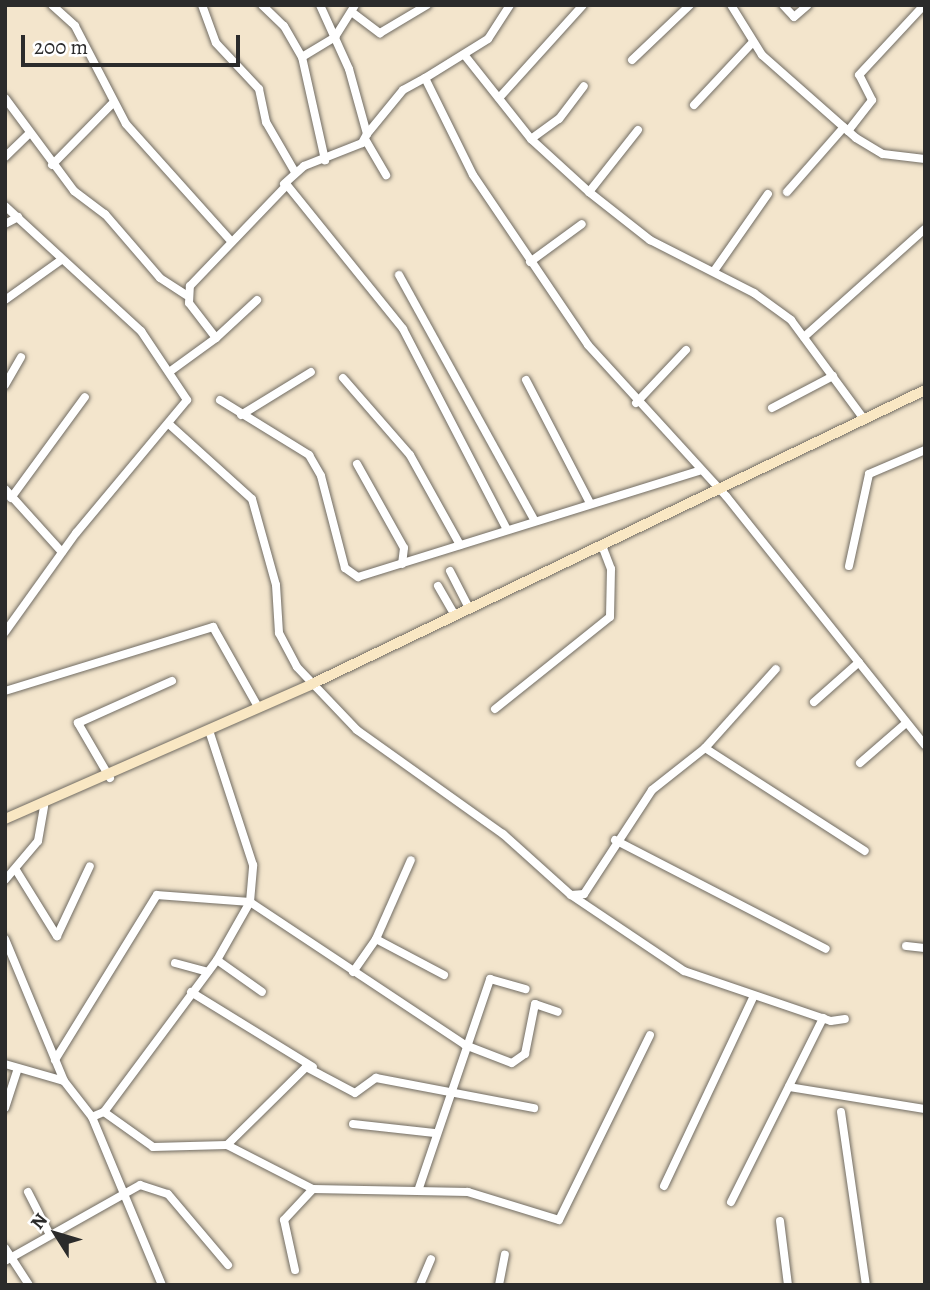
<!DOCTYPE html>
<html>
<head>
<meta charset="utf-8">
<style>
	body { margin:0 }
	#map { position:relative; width:930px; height:1290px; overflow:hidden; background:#f3e5cc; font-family:Alegreya,serif }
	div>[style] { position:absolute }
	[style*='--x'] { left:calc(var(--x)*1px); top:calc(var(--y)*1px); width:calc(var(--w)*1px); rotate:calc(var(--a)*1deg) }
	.roads { filter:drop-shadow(0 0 2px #716c63) drop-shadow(0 0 2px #716c63) }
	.street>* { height:8px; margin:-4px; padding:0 4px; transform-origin:4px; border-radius:4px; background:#fff }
	.secondary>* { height:10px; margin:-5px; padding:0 5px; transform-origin:5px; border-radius:5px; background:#f9e7c3 }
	span { translate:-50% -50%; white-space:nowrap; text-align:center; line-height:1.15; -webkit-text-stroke:6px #fff; paint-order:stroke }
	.frame { position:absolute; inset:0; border:7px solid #2b2b2b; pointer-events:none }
	.north { position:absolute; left:21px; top:1199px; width:70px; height:70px; -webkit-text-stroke:5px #fff; paint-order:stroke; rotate:307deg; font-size:19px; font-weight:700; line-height:28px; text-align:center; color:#2b2b2b }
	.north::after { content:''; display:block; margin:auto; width:24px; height:32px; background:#2b2b2b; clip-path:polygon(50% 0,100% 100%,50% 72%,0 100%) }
	.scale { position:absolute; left:21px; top:35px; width:219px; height:32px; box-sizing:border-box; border:4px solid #2b2b2b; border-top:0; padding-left:9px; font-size:21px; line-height:24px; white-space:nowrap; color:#2b2b2b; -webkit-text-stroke:5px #fff; paint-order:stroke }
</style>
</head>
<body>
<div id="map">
	<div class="roads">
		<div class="street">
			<div style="--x:52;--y:5;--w:31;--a:42"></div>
			<div style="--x:75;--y:26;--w:110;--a:62.5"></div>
			<div style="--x:126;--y:124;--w:157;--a:48.1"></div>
			<div style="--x:202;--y:5;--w:40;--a:69.8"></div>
			<div style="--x:216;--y:43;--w:63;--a:46.9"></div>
			<div style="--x:259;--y:89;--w:34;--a:78"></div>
			<div style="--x:266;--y:122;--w:58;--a:59.9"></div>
			<div style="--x:262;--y:5;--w:30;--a:44"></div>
			<div style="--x:284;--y:26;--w:36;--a:60"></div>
			<div style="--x:302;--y:57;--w:106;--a:77.4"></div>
			<div style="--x:510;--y:5;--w:40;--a:122.9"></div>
			<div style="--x:488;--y:39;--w:74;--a:148.2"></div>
			<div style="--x:425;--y:78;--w:108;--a:63.7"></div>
			<div style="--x:473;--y:175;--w:205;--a:55.9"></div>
			<div style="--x:588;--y:345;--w:205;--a:47.6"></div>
			<div style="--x:726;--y:496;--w:319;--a:51.4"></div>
			<div style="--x:731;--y:5;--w:59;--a:58.2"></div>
			<div style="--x:762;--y:55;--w:125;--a:41.4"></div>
			<div style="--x:856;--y:138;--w:31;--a:31"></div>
			<div style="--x:883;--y:154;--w:42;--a:6.8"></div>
			<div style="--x:783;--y:5;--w:16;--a:47"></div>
			<div style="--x:794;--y:17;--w:18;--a:-41"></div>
			<div style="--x:353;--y:13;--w:34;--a:37"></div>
			<div style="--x:380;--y:33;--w:55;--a:-30.8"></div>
			<div style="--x:302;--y:57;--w:39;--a:-31"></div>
			<div style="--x:335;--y:37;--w:38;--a:-58"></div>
			<div style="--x:466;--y:57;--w:105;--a:51.6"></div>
			<div style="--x:531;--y:139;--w:79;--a:42.4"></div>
			<div style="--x:589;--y:192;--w:78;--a:38.2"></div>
			<div style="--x:650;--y:240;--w:117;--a:27"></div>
			<div style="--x:754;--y:293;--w:46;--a:36.1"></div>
			<div style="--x:791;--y:320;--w:123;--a:53.6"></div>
			<div style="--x:632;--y:60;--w:80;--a:-43.5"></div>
			<div style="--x:5;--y:98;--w:116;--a:53.4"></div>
			<div style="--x:74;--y:191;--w:39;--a:37"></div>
			<div style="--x:105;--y:214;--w:84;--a:49.3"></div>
			<div style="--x:160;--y:278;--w:31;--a:33"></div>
			<div style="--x:499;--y:98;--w:125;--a:-47.9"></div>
			<div style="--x:694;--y:105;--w:86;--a:-46.9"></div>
			<div style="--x:848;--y:131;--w:39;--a:-52"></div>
			<div style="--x:872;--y:100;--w:28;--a:-117"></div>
			<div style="--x:859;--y:75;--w:96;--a:-47.1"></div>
			<div style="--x:367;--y:134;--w:57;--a:-50.7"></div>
			<div style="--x:403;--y:90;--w:25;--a:-29"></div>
			<div style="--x:365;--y:139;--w:42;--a:59.7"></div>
			<div style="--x:531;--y:139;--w:34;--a:-36"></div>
			<div style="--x:559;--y:119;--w:41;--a:-52.9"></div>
			<div style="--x:5;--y:157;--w:35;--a:-44"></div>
			<div style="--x:52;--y:165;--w:86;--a:-45.5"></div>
			<div style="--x:284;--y:184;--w:27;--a:-42"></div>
			<div style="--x:304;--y:166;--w:62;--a:-21.6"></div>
			<div style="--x:362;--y:143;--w:10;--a:-61"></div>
			<div style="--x:367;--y:134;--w:67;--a:-105.5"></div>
			<div style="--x:349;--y:69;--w:70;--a:-114.4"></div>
			<div style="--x:589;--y:192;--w:79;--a:-51.7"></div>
			<div style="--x:787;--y:192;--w:86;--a:-48.8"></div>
			<div style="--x:5;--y:206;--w:185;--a:42.6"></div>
			<div style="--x:141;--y:331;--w:83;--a:56.3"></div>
			<div style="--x:187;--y:400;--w:173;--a:129.8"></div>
			<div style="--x:76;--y:533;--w:122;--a:125.6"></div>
			<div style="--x:5;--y:224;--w:15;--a:-28"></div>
			<div style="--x:530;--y:262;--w:64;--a:-36.2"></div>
			<div style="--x:714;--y:271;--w:94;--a:-55"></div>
			<div style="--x:399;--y:275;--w:280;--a:61.1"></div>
			<div style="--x:5;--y:300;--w:69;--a:-35.5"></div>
			<div style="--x:804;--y:337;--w:162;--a:-41.8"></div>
			<div style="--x:216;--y:338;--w:56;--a:-42.8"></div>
			<div style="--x:172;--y:370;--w:54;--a:-36"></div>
			<div style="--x:216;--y:338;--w:44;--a:-127.6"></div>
			<div style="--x:189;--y:303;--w:17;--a:-87"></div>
			<div style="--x:190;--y:286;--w:140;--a:-46.2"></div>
			<div style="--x:287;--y:185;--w:185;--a:51.1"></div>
			<div style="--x:403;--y:329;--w:224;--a:62.6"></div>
			<div style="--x:343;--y:378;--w:102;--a:49"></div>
			<div style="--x:410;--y:455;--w:103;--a:60.9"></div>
			<div style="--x:526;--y:380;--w:139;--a:62.5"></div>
			<div style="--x:5;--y:385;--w:32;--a:-60"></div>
			<div style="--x:220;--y:400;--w:105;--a:31.7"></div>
			<div style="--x:309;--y:455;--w:24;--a:60"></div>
			<div style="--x:321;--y:476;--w:95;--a:75.4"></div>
			<div style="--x:345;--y:568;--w:16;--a:35"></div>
			<div style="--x:358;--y:577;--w:357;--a:-17.3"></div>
			<div style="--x:636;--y:403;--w:73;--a:-46.7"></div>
			<div style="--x:772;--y:408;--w:69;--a:-27.7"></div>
			<div style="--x:241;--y:415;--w:82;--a:-31.6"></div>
			<div style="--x:170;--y:425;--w:110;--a:42.1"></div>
			<div style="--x:252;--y:499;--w:89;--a:74.4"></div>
			<div style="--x:276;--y:585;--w:48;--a:86.4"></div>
			<div style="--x:279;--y:633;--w:38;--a:62"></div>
			<div style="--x:297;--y:667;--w:87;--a:46.4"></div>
			<div style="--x:357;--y:730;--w:179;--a:35.5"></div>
			<div style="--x:503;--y:834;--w:91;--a:41.9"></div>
			<div style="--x:571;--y:895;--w:136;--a:33.9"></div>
			<div style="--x:684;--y:971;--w:155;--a:18.8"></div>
			<div style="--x:831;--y:1021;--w:14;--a:-8"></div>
			<div style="--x:357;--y:464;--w:96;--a:60.8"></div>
			<div style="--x:404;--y:548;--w:16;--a:97"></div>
			<div style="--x:5;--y:489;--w:85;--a:47.9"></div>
			<div style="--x:11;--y:498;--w:125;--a:-53.8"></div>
			<div style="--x:849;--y:566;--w:94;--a:-77.7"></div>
			<div style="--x:869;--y:474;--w:61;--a:-23.2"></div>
			<div style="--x:450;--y:571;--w:42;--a:62.8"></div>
			<div style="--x:438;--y:586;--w:34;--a:60"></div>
			<div style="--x:5;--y:691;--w:218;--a:-17.1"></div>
			<div style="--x:213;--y:627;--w:92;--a:60.6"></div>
			<div style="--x:814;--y:702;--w:60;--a:-41.6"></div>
			<div style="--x:495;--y:709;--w:147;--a:-38.7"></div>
			<div style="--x:610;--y:617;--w:48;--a:-88.8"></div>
			<div style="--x:611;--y:569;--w:26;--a:-111"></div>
			<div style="--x:705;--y:748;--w:190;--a:32.8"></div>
			<div style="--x:860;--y:763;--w:61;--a:-41"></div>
			<div style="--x:110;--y:778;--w:64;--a:-120.2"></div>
			<div style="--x:78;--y:723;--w:103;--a:-24.1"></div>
			<div style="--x:615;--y:840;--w:237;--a:27.3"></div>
			<div style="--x:16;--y:870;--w:78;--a:58.2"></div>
			<div style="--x:57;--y:936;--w:77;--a:-64.8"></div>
			<div style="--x:5;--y:880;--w:51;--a:-49.8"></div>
			<div style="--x:38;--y:841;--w:35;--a:-80"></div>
			<div style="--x:571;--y:895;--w:13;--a:-4"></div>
			<div style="--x:584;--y:894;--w:124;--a:-56.8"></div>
			<div style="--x:652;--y:790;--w:68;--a:-38.4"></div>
			<div style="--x:705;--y:748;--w:106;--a:-48.1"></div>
			<div style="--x:5;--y:939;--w:154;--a:67.4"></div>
			<div style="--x:64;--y:1081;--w:46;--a:52.1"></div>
			<div style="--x:92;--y:1117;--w:182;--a:67.4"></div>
			<div style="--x:376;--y:939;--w:77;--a:27.9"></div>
			<div style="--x:906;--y:946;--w:19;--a:6"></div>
			<div style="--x:217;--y:960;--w:55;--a:35.4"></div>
			<div style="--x:175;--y:963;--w:34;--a:15"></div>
			<div style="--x:353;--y:972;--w:40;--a:-55.1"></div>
			<div style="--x:376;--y:939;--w:86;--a:-66.1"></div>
			<div style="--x:191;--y:992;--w:143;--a:31.6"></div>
			<div style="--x:55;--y:1060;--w:194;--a:-58.3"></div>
			<div style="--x:157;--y:895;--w:93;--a:4.3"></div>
			<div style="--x:250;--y:902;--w:258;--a:33.6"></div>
			<div style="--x:465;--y:1045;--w:50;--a:21"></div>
			<div style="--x:512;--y:1063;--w:16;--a:-35"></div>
			<div style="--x:525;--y:1054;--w:51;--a:-78.7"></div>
			<div style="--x:535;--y:1004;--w:24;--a:19"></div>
			<div style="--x:5;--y:1064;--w:61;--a:16.1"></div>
			<div style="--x:789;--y:1087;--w:138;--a:9.2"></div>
			<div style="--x:5;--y:1108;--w:40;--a:-72"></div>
			<div style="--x:104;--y:1112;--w:60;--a:35.5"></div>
			<div style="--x:153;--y:1147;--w:74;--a:-1.5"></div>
			<div style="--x:227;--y:1145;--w:97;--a:27.1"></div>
			<div style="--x:313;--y:1189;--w:155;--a:1.1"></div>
			<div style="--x:468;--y:1192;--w:95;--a:17.1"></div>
			<div style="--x:559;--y:1220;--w:206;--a:-63.8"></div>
			<div style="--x:841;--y:1112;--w:175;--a:81.8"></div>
			<div style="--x:92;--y:1117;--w:13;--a:-23"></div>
			<div style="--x:104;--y:1112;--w:189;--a:-53.4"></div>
			<div style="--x:217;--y:960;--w:67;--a:-60.4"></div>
			<div style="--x:250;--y:902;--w:37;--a:-85"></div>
			<div style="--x:253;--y:865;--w:142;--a:-108.1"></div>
			<div style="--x:353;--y:1124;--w:82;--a:6.3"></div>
			<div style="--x:227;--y:1145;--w:111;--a:-44.6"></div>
			<div style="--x:306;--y:1067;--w:55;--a:28"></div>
			<div style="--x:355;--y:1093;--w:26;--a:-36"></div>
			<div style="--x:376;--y:1078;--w:161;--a:10.8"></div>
			<div style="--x:664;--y:1186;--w:210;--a:-64.7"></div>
			<div style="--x:419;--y:1188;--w:221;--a:-71.2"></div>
			<div style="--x:490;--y:979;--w:37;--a:16"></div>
			<div style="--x:28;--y:1192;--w:48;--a:62.9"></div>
			<div style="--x:731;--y:1202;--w:206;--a:-63.4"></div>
			<div style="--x:780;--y:1221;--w:64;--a:82.9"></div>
			<div style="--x:5;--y:1248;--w:44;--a:57"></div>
			<div style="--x:5;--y:1261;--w:155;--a:-29.4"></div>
			<div style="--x:140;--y:1185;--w:29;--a:18"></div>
			<div style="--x:168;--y:1194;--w:93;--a:49.8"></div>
			<div style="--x:295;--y:1270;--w:51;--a:-102.4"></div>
			<div style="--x:284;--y:1220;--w:42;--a:-46.9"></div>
			<div style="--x:420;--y:1285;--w:28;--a:-67"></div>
			<div style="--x:499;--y:1285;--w:31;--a:-79"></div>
		</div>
		<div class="secondary">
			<div style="--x:5;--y:819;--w:335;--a:-23.7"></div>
			<div style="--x:312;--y:684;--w:680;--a:-25.62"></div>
		</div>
	</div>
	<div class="frame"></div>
	<div class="north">N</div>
	<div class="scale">200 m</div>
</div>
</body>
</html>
